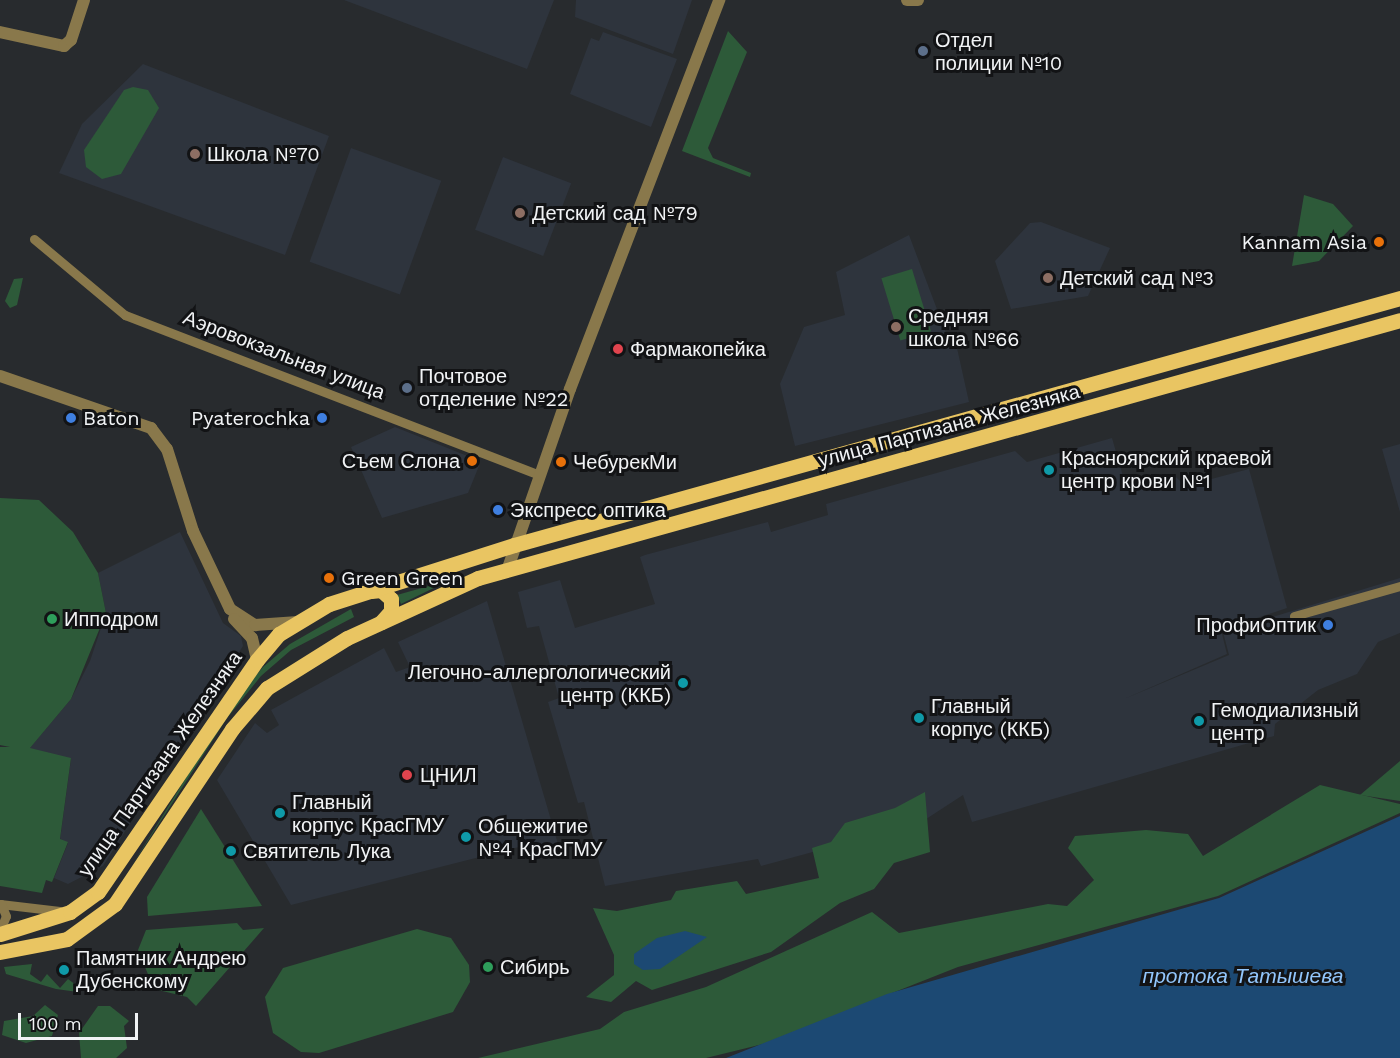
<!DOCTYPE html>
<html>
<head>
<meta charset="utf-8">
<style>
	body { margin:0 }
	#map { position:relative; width:1400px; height:1058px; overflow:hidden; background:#282b2e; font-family:"Work Sans",sans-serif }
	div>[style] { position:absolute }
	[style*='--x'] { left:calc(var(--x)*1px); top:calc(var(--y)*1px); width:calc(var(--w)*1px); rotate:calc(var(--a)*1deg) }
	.built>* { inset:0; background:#2e343d; transform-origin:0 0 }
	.green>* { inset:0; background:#2d5a39; transform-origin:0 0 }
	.water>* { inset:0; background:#1c4973 }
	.minor>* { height:9px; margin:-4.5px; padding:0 4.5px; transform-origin:4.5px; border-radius:4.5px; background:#89784b }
	.tertiary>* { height:12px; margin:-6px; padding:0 6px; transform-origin:6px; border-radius:6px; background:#89784b }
	.primary>* { height:15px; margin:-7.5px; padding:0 7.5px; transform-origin:7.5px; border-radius:7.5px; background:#e9c562 }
	.dots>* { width:16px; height:16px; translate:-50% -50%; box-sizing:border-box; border:3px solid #121315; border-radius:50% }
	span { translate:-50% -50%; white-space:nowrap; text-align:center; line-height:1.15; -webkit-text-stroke:6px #121315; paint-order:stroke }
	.poi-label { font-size:20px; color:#f1f3f5 }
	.left { translate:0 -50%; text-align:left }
	.right { translate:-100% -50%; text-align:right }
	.street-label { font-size:20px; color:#f1f3f5 }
	.water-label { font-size:21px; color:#92c6fc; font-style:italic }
	.scale { position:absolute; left:18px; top:1013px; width:120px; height:27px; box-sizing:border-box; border:3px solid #f1f3f5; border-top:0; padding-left:8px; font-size:18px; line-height:21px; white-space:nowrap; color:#f1f3f5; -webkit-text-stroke:4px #121315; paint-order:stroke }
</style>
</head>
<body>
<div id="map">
	<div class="built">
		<div style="clip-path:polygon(344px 0,554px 0,527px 69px)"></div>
		<div style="clip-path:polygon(576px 0,692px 0,673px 54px,575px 17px)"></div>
		<div style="clip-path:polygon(603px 32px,677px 59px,651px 127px,570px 94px,591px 38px,599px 41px)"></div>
		<div style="clip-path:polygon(143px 64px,329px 136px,285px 255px,59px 173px,82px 124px)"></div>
		<div style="left:351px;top:148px;width:96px;height:121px;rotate:20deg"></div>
		<div style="left:503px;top:157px;width:73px;height:78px;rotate:21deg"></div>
		<div style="clip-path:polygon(1041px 222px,1110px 248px,1088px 296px,1011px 309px,995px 261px,1030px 223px)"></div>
		<div style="clip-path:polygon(909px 235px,949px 341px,955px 339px,969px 402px,795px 446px,780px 384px,804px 327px,845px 315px,836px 272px)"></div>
		<div style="clip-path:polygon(395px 427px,475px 459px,479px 466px,468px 493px,382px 518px,351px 447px)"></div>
		<div style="clip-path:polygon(1112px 438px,1127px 490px,1176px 477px,1185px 486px,1249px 469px,1287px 608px,1221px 630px,1227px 654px,1124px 699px,1229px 655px,1223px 632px,1400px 578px,1400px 633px,1378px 642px,1357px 674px,1318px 690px,1275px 724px,1274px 736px,972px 822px,963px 795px,920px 823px,761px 866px,758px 859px,605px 886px,584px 802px,578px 803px,548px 702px,559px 698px,539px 626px,527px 628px,518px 592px,560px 580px,575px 628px,655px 604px,640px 557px,645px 555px,768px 522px,771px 532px,828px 515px,826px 504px,1015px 451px,1027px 462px)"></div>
		<div style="clip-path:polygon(1400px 444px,1400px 512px,1382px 449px)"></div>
		<div style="clip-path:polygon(180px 532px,223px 623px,241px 636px,243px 646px,103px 866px,68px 884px,54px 878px,68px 843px,60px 840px,71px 759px,29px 749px,71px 699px,90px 661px,106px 613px,98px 573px)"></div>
		<div style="clip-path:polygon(487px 601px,558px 844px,525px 852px,523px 846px,291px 905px,217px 780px,255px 723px,267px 733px,279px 725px,271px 710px,384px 648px,396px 672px,410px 667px,398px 642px)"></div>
	</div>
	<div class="green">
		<div style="clip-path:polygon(728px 31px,747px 52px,708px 148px,713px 158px,751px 173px,750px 177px,682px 151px)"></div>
		<div style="clip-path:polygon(133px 87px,148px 90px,159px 108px,121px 174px,102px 179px,86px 167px,84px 150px,124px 90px)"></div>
		<div style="clip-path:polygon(1304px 195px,1333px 204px,1353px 226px,1319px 261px,1292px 266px)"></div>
		<div style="left:912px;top:269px;width:65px;height:32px;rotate:73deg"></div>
		<div style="clip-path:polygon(23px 278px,17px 305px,10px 308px,5px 301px,14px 279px)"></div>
		<div style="clip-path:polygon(0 498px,39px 500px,73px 532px,98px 573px,106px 613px,71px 699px,30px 748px,71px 758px,60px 839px,68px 842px,52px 882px,46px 880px,42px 893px,0 886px,0 747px,10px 747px,0 745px)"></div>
		<div style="clip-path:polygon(450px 580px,401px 604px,397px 595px)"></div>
		<div style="clip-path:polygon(351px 609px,354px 617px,291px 650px,261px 676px,227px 718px,131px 867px,229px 708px,263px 667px,290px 644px)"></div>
		<div style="clip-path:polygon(1400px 761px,1400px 801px,1360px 795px)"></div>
		<div style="clip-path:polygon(1320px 785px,1400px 804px,1400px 813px,1218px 896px,958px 967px,763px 1044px,706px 1058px,478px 1058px,600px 1029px,624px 1012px,706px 987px,872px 912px,899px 933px,1048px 904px,1067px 906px,1094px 880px,1068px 848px,1075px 836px,1146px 830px,1188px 834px,1203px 856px)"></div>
		<div style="clip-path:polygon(925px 792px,930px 852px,894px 863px,874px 889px,840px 903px,771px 952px,652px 990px,636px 981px,611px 1002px,586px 997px,614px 975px,614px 955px,593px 908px,617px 911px,671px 900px,676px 891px,737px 881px,746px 894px,819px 878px,812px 848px,831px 842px,845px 823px,895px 808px)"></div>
		<div style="clip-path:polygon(201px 809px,262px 906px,148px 916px,147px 897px)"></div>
		<div style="clip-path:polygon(237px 923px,243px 930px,264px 928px,196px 1006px,187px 997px,154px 989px,138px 950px,146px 930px)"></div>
		<div style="clip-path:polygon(417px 929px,451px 938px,469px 965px,470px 982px,453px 1012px,319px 1053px,301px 1052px,273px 1033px,265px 997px,283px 968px)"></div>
		<div style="clip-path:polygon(32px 964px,30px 974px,41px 982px,47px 974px,60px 988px,68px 979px,80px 988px,97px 974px,78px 992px,56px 989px,6px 974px,4px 967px)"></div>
		<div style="clip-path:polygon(45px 1005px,58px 1015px,52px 1036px,26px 1043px,2px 1035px,4px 1021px,33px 1016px)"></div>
		<div style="clip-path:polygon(98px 1006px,110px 1006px,129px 1021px,124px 1026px,127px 1048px,116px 1058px,81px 1058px,79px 1033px)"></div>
	</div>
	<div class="water">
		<div style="clip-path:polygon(1400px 816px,1400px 1058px,726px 1058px,887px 994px,1219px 898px)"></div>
		<div style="clip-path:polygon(685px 931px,707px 937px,660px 969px,643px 970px,634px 964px,634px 954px,657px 938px)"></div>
	</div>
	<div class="minor">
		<div style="--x:34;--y:239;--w:119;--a:39.9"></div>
		<div style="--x:125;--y:315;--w:445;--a:21.1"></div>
		<div style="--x:1294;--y:616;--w:110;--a:-15.8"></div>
		<div style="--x:0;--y:904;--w:60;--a:6.7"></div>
		<div style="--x:0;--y:930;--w:15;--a:-67"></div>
		<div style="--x:6;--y:916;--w:13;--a:-113"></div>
	</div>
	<div class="tertiary">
		<div style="--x:907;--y:0;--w:11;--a:0"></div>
		<div style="--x:0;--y:32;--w:66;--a:12.3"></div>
		<div style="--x:64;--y:46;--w:9;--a:-41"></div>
		<div style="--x:71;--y:40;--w:42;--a:-72"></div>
		<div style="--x:0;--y:376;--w:160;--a:19"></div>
		<div style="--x:151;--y:428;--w:26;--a:53"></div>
		<div style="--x:167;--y:449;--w:86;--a:72.4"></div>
		<div style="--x:193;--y:531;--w:86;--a:64.6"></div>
		<div style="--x:230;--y:609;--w:30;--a:33"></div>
		<div style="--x:255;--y:625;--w:43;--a:-4"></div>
		<div style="--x:508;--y:568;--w:189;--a:-70.9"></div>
		<div style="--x:570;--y:389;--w:417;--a:-69"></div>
		<div style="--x:234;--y:619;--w:26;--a:47"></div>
		<div style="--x:252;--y:638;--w:23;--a:77"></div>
	</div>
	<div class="primary">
		<div style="--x:371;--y:591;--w:10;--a:-6"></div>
		<div style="--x:381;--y:590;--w:13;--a:42"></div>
		<div style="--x:391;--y:599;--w:12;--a:90"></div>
		<div style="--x:391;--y:611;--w:15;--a:132"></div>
		<div style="--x:0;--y:934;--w:73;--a:-17.4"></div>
		<div style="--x:70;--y:912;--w:34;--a:-36"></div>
		<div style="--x:98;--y:892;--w:281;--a:-55.6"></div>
		<div style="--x:257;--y:660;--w:34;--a:-50"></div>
		<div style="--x:279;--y:634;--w:58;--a:-31"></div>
		<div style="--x:329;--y:604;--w:194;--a:-17.7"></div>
		<div style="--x:514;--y:545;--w:920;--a:-15.58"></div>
		<div style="--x:0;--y:952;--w:68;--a:-11"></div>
		<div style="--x:67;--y:939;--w:59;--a:-36.1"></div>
		<div style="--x:115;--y:904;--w:211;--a:-56.2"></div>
		<div style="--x:232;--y:729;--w:54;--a:-49.5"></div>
		<div style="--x:267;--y:688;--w:94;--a:-32"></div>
		<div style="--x:347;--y:638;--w:144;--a:-24.6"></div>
		<div style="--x:478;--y:578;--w:957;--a:-15.63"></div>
	</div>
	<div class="dots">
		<div style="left:923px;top:51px;background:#5c6f8a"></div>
		<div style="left:195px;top:154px;background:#8d6e63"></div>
		<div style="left:520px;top:213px;background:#8d6e63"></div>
		<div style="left:1379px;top:242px;background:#e8710a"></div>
		<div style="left:1048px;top:278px;background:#8d6e63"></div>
		<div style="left:896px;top:327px;background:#8d6e63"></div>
		<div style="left:618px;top:349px;background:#e0444e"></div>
		<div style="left:407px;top:388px;background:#5c6f8a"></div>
		<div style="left:71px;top:418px;background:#3f7fe0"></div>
		<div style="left:322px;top:418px;background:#3f7fe0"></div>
		<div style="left:472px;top:461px;background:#e8710a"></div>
		<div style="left:561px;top:462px;background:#e8710a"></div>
		<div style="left:1049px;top:470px;background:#0f9aa8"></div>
		<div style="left:498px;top:510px;background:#3f7fe0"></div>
		<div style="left:329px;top:578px;background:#e8710a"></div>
		<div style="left:52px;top:619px;background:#2e9e5b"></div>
		<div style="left:1328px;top:625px;background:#3f7fe0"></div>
		<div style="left:683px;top:683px;background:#0f9aa8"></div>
		<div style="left:919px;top:718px;background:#0f9aa8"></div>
		<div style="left:1199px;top:721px;background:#0f9aa8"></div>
		<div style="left:407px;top:775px;background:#e0444e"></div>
		<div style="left:280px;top:813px;background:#0f9aa8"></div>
		<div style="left:466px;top:837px;background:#0f9aa8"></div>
		<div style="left:231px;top:851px;background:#0f9aa8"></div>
		<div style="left:488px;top:967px;background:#2e9e5b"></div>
		<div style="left:64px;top:970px;background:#0f9aa8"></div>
	</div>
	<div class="poi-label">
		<span class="left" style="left:935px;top:52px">Отдел<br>полиции №10</span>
		<span class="left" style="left:207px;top:154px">Школа №70</span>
		<span class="left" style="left:532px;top:213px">Детский сад №79</span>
		<span class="right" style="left:1367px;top:242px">Kannam Asia</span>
		<span class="left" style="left:1060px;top:278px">Детский сад №3</span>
		<span class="left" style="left:908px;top:328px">Средняя<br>школа №66</span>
		<span class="left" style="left:630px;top:349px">Фармакопейка</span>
		<span class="left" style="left:419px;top:388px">Почтовое<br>отделение №22</span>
		<span class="left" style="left:83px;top:418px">Baton</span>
		<span class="right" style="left:310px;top:418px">Pyaterochka</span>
		<span class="left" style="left:1061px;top:470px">Красноярский краевой<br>центр крови №1</span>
		<span class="right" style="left:460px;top:461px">Съем Слона</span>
		<span class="left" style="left:573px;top:462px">ЧебурекМи</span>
		<span class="left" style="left:510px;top:510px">Экспресс оптика</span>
		<span class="left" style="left:341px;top:578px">Green Green</span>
		<span class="left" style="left:64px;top:619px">Ипподром</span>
		<span class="right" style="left:1316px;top:625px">ПрофиОптик</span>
		<span class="right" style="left:671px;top:684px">Легочно-аллергологический<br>центр (ККБ)</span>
		<span class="left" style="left:931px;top:718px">Главный<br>корпус (ККБ)</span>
		<span class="left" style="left:1211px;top:722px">Гемодиализный<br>центр</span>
		<span class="left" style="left:420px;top:775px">ЦНИЛ</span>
		<span class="left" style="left:292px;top:814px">Главный<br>корпус КрасГМУ</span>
		<span class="left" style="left:478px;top:838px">Общежитие<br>№4 КрасГМУ</span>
		<span class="left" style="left:243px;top:851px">Святитель Лука</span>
		<span class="left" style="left:76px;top:970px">Памятник Андрею<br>Дубенскому</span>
		<span class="left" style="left:500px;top:967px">Сибирь</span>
	</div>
	<div class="street-label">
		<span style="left:284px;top:355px;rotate:21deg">Аэровокзальная улица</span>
		<span style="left:949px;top:426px;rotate:-15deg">улица Партизана Железняка</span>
		<span style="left:160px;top:764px;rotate:-55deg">улица Партизана Железняка</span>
	</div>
	<div class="water-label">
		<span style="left:1243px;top:976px">протока Татышева</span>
	</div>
	<div class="scale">100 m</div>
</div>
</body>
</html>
